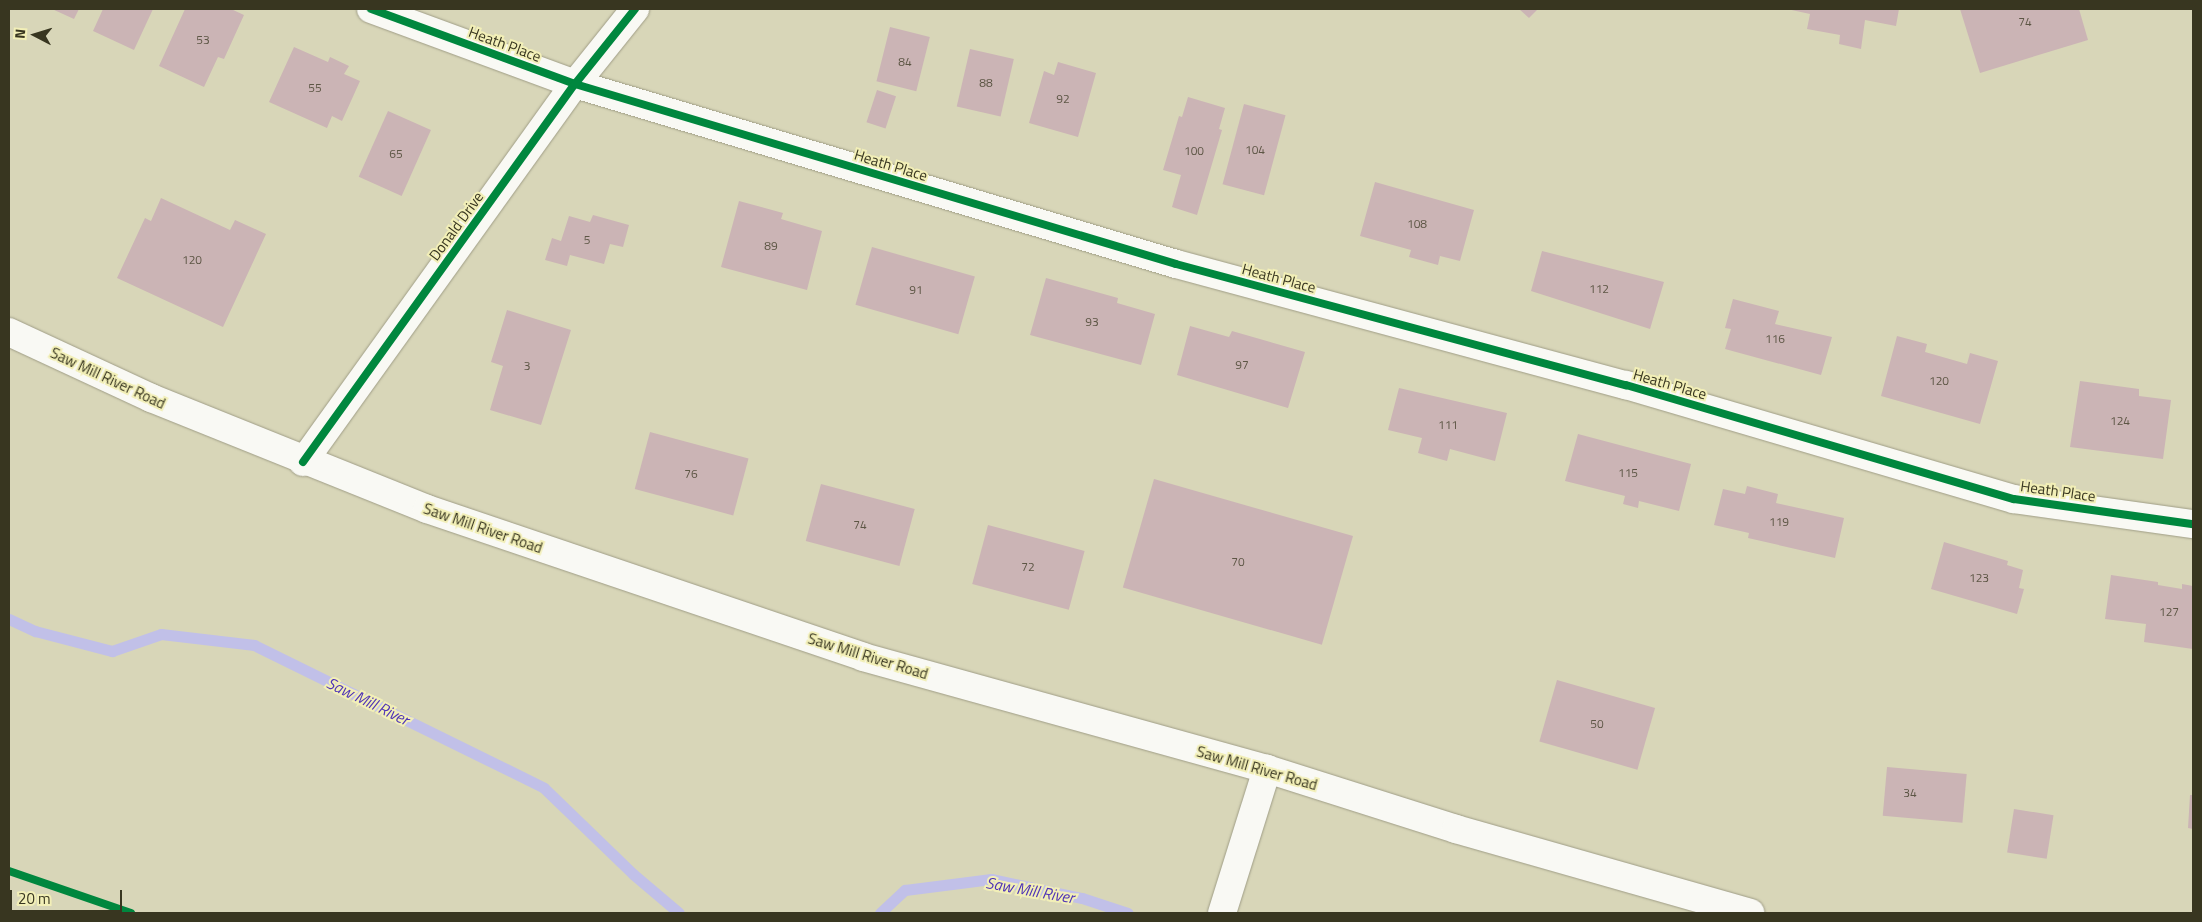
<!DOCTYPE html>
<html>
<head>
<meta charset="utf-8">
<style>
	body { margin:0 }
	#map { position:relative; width:2202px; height:922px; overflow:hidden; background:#d8d6b8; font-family:"Titillium Web",sans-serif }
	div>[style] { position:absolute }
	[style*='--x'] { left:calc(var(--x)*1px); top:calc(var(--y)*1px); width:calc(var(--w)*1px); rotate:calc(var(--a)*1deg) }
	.stream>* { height:11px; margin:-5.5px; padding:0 5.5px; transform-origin:5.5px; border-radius:5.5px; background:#c1c0e8 }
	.building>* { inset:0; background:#cbb4b5; transform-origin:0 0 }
	.roads { filter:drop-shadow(0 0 1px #9f9d86) drop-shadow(0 0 1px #9f9d86) }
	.minor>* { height:28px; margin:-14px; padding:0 14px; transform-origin:14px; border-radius:14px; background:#f9f9f4 }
	.secondary>* { height:28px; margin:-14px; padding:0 14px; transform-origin:14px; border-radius:14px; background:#f9f9f4 }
	.cycleway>* { height:8px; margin:-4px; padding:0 4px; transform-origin:4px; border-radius:4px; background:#00873e }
	span { translate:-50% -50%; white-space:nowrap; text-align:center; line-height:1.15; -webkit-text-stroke:4px #f2efb7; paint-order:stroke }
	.number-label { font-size:12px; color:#5d5645 }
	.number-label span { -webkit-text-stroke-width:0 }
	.street-label { font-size:15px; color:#383620 }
	.water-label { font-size:16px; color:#4e33b7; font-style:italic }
	.frame { position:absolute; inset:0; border:10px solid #383620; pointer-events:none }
	.north { position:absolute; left:10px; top:10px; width:50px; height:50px; -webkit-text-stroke:4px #f2efb7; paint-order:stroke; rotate:275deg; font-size:14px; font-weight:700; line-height:20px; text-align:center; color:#383620 }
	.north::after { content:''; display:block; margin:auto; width:18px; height:22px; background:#383620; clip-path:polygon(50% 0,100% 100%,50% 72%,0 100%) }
	.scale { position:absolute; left:10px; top:890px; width:112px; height:22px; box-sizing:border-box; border:2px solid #383620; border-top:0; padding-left:6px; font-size:15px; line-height:18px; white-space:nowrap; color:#383620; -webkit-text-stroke:4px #f2efb7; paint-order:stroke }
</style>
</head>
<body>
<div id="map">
	<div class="stream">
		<div style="--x:9;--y:619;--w:29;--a:25"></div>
		<div style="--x:35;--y:631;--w:80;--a:14.6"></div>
		<div style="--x:112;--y:651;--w:52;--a:-19.1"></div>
		<div style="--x:161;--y:634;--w:94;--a:6.7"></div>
		<div style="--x:254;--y:645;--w:323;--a:26.2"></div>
		<div style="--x:544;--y:788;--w:124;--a:44"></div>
		<div style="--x:633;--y:874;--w:60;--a:40.3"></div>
		<div style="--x:880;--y:913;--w:34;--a:-43"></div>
		<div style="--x:905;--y:890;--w:87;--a:-7.3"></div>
		<div style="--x:991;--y:879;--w:93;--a:11.8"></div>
		<div style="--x:1082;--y:898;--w:48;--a:18.1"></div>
	</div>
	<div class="building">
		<div style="clip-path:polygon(52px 9px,79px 9px,74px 19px)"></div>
		<div style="clip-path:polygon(103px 9px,153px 9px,134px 50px,93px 31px)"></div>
		<div style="clip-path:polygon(185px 9px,231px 9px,244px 15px,224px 59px,218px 57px,204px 87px,159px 66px)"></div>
		<div style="clip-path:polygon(1519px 9px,1538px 9px,1529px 18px)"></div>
		<div style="clip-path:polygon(1787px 9px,1899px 9px,1896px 26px,1865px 20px,1861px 49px,1839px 44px,1840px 35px,1807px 29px,1810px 14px)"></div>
		<div style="clip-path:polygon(1960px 9px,2079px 9px,2088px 40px,1980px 73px)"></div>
		<div style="left:890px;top:27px;width:41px;height:56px;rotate:14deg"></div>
		<div style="clip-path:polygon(294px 47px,328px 62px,330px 57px,349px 66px,344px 74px,360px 81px,342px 121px,332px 116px,327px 128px,269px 102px)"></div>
		<div style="left:970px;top:49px;width:45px;height:59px;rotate:13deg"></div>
		<div style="clip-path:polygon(1058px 62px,1096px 73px,1078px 137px,1029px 123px,1044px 71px,1054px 75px)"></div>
		<div style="left:877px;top:90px;width:20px;height:34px;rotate:18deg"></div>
		<div style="clip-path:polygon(1188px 97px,1225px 108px,1219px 129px,1222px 130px,1197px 215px,1172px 207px,1181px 175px,1163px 170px,1179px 116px,1182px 117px)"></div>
		<div style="left:1244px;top:104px;width:43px;height:83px;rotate:15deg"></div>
		<div style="left:388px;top:111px;width:47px;height:72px;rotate:24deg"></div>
		<div style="clip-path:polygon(1375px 182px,1474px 210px,1460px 261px,1440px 256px,1438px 265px,1409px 257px,1411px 250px,1360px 236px)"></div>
		<div style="clip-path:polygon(161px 198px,230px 230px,235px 220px,266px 234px,223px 327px,117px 278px,145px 218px,151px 221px)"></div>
		<div style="clip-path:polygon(739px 201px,783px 213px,781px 219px,822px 231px,807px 290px,721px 267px)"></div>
		<div style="clip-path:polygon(593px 215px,629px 225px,623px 247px,610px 244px,604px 264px,570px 255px,567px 266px,545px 260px,552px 238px,561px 241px,569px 216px,590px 222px)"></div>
		<div style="left:872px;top:247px;width:107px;height:60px;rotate:16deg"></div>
		<div style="clip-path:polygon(1542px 251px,1664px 282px,1650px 329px,1531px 291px)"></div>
		<div style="clip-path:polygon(1046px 278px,1118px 298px,1117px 303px,1155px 314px,1141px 365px,1030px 335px)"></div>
		<div style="clip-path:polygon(1733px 299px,1779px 311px,1775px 324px,1832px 337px,1821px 375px,1725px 349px,1731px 329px,1725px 328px)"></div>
		<div style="clip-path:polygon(507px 310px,571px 330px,541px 425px,490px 410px,503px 366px,491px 362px)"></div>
		<div style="clip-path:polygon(1190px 326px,1229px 337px,1232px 331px,1305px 352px,1288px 408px,1177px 375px)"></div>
		<div style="clip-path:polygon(1897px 336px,1927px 344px,1925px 352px,1967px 364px,1970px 353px,1998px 361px,1980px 424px,1881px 396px)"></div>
		<div style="clip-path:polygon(2080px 381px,2139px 389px,2139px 396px,2171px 400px,2163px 459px,2070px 447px)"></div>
		<div style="clip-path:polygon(1399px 388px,1507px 413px,1495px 461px,1450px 449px,1447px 461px,1418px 453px,1422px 438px,1388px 430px)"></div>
		<div style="left:650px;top:432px;width:102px;height:59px;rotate:15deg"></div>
		<div style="clip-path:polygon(1578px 434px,1691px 464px,1679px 511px,1639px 501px,1638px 508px,1623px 504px,1625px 496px,1565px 481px)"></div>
		<div style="left:1154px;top:479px;width:207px;height:113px;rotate:16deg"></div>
		<div style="left:821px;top:484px;width:97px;height:59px;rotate:15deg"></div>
		<div style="clip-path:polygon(1747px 486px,1778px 494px,1776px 503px,1844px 518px,1835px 558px,1748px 538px,1749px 533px,1714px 525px,1723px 489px,1745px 494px)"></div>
		<div style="left:988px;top:525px;width:100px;height:61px;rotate:15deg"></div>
		<div style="clip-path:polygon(1944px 542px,2008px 561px,2007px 565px,2023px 570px,2019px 588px,2024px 589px,2017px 614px,1931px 589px)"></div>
		<div style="clip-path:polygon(2111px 575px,2158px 582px,2158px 585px,2182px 589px,2182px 584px,2193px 586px,2193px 649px,2144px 642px,2146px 624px,2105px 619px)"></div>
		<div style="left:1557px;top:680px;width:102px;height:64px;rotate:16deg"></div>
		<div style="left:1887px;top:767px;width:80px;height:49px;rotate:5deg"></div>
		<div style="clip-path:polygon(2190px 795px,2193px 795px,2193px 829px,2188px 828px)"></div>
		<div style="left:2014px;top:809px;width:40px;height:44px;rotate:9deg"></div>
	</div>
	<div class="roads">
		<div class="minor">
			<div style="--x:371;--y:9;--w:217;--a:20.2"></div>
			<div style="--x:575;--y:84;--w:627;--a:16.67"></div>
			<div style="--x:1176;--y:264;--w:466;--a:15.1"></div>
			<div style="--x:1626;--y:385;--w:404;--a:16.4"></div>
			<div style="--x:2014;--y:499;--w:181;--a:8"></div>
			<div style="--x:303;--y:462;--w:466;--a:-54.3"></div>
			<div style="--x:575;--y:84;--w:96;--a:-51.3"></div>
		</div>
		<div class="secondary">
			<div style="--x:9;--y:332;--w:157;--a:24.9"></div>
			<div style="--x:151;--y:398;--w:297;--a:21.9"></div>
			<div style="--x:427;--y:509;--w:460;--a:18.7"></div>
			<div style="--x:863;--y:657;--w:419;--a:15.5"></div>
			<div style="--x:1267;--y:769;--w:198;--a:17.6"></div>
			<div style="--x:1456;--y:829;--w:306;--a:15.9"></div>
			<div style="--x:1222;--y:913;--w:151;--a:-72.6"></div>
		</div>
	</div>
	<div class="cycleway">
		<div style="--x:371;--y:9;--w:217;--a:20.2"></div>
		<div style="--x:575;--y:84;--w:627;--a:16.67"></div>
		<div style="--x:1176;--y:264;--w:466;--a:15.1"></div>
		<div style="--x:1626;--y:385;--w:404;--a:16.4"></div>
		<div style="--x:2014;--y:499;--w:181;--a:8"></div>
		<div style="--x:303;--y:462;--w:466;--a:-54.3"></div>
		<div style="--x:575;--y:84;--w:96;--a:-51.3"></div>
		<div style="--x:9;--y:871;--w:129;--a:19"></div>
	</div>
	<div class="number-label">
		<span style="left:2025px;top:22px">74</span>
		<span style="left:203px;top:40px">53</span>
		<span style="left:905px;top:62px">84</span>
		<span style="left:986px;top:83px">88</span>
		<span style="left:315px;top:88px">55</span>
		<span style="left:1063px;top:99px">92</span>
		<span style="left:1255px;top:150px">104</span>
		<span style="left:1194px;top:151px">100</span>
		<span style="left:396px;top:154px">65</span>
		<span style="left:1417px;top:224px">108</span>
		<span style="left:587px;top:240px">5</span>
		<span style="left:771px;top:246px">89</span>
		<span style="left:192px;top:260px">120</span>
		<span style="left:1599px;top:289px">112</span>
		<span style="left:916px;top:290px">91</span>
		<span style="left:1092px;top:322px">93</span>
		<span style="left:1775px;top:339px">116</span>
		<span style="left:1242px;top:365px">97</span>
		<span style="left:527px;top:366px">3</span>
		<span style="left:1939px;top:381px">120</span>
		<span style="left:2120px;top:421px">124</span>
		<span style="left:1448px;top:425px">111</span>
		<span style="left:1628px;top:473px">115</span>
		<span style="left:691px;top:474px">76</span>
		<span style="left:1779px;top:522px">119</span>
		<span style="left:860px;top:525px">74</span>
		<span style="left:1238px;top:562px">70</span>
		<span style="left:1028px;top:567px">72</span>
		<span style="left:1979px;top:578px">123</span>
		<span style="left:2169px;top:612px">127</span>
		<span style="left:1597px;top:724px">50</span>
		<span style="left:1910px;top:793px">34</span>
	</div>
	<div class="street-label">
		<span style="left:505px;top:44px;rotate:20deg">Heath Place</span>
		<span style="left:891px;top:165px;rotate:17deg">Heath Place</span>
		<span style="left:456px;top:226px;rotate:-54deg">Donald Drive</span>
		<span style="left:1279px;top:278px;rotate:15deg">Heath Place</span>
		<span style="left:108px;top:378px;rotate:25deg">Saw Mill River Road</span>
		<span style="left:1670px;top:384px;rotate:16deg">Heath Place</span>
		<span style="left:2058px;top:491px;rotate:8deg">Heath Place</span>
		<span style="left:483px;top:528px;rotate:19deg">Saw Mill River Road</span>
		<span style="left:868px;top:656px;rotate:17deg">Saw Mill River Road</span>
		<span style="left:1257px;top:768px;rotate:16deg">Saw Mill River Road</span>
	</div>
	<div class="water-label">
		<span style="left:368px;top:701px;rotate:26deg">Saw Mill River</span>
		<span style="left:1030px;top:890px;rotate:10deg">Saw Mill River</span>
	</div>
	<div class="frame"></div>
	<div class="north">N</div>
	<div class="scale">20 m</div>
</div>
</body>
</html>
